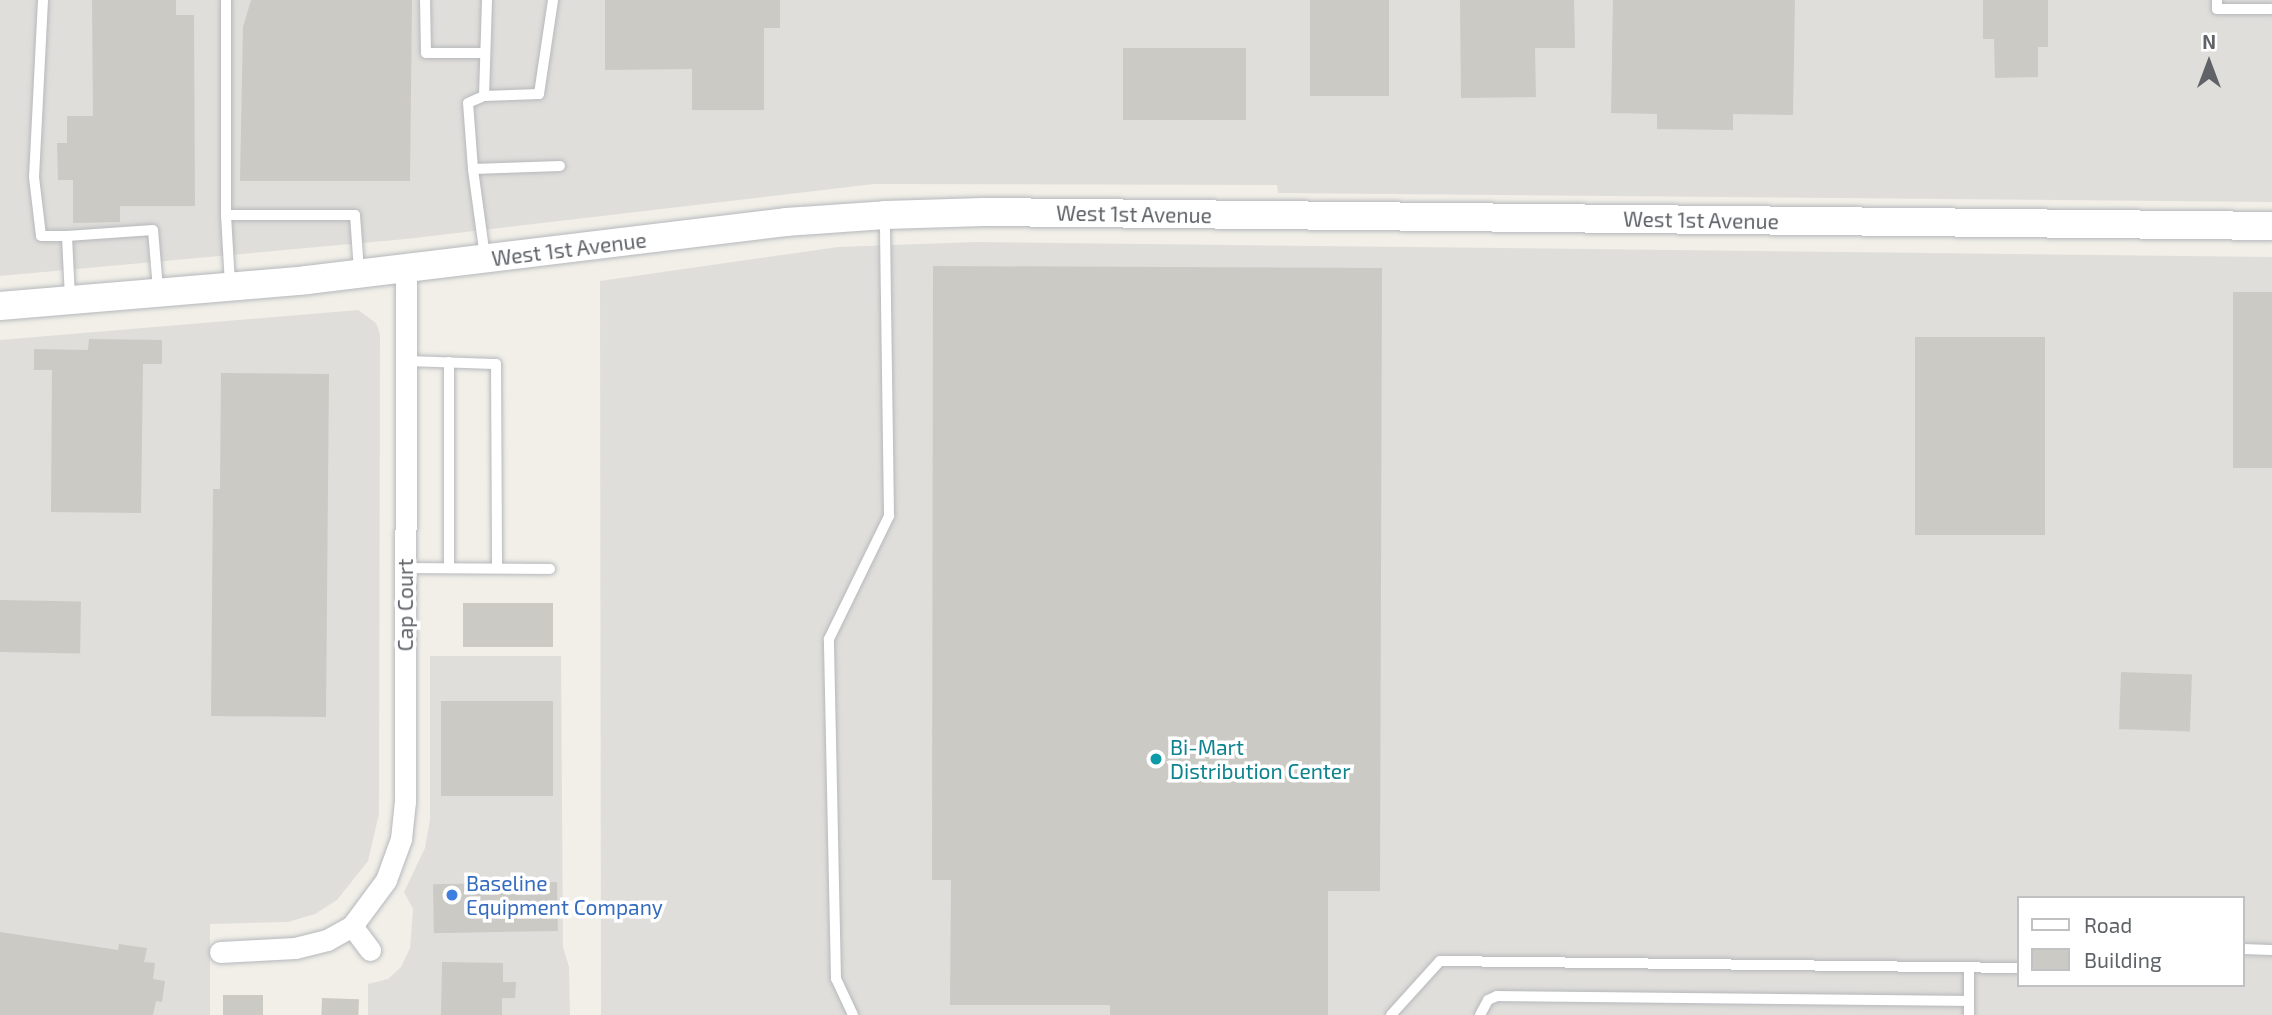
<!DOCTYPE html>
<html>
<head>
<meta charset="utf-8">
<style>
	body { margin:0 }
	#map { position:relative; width:2272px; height:1015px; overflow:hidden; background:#f1efe8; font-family:"Exo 2",sans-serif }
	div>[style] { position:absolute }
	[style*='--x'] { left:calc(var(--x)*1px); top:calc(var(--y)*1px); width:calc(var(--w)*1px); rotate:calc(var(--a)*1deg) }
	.industrial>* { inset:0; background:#e0deda }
	.building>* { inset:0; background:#cccac5; transform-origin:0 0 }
	.roads { filter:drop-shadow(0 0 2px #b5b8bc) drop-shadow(0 0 2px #b5b8bc) }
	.lane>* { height:10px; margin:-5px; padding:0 5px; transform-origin:5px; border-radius:5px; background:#fff }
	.street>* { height:21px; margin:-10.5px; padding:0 10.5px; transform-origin:10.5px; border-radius:10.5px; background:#fff }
	.secondary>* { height:28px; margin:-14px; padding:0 14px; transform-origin:14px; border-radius:14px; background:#fff }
	.dots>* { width:19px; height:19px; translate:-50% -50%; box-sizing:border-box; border:4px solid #fff; border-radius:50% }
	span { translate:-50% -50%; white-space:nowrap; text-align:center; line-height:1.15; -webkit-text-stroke:7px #fff; paint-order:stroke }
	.street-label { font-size:21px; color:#5f6368 }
	.culture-label { font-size:21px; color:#0d838f }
	.left { translate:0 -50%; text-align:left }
	.shop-label { font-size:21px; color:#366cbe }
	.legend { position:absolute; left:2017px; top:896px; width:228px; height:91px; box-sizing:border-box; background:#fff; border:2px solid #bfc1c3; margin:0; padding:9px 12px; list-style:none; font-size:21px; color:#5f6368 }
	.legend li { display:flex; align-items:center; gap:14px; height:35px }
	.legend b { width:35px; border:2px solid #bfc1c3 }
	.north { position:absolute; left:2174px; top:28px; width:70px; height:70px; -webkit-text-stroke:5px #fff; paint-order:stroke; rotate:0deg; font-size:19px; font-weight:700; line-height:28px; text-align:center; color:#5f6368 }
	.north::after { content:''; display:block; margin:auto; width:24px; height:32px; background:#5f6368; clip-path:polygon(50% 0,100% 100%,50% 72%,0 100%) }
</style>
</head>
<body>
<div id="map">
	<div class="industrial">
		<div style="clip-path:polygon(0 0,2272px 0,2272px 202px,1278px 193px,1277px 185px,874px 184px,406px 239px,0 276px)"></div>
		<div style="clip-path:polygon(evenodd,976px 242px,2272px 257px,2272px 1015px,601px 1015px,600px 281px,838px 247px,976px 242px,2018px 898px,2242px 898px,2242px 985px,2018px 985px,2018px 898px)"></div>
		<div style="clip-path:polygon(358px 310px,376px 323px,380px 334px,379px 814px,368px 861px,337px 900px,315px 914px,288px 922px,210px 924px,210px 1015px,0 1015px,0 340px)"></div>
		<div style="clip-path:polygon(430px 656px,561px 656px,563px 947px,569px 967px,570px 1015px,368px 1015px,368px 984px,388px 979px,401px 967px,410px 948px,413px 909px,404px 892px,425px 848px,430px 820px)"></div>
	</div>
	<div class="building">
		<div style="clip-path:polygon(92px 0,176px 0,176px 15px,194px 15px,195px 206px,120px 206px,120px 222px,73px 223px,73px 180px,58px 180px,57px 143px,67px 143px,67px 116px,93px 116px)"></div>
		<div style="clip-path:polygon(251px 0,412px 0,410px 181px,240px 181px,243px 27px)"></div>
		<div style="clip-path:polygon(605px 0,780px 0,780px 28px,764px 28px,764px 110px,692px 110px,692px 69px,605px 70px)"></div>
		<div style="left:1310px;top:0;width:79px;height:96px"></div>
		<div style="clip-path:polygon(1460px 0,1574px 0,1575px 48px,1535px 48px,1536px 97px,1461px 98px)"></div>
		<div style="clip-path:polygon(1613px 0,1795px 0,1793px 115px,1733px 114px,1733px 130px,1657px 129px,1657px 114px,1611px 113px)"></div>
		<div style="clip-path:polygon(1983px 0,2048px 0,2048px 47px,2038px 47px,2038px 77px,1995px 78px,1994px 39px,1983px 39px)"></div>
		<div style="left:1123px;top:48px;width:123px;height:72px"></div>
		<div style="clip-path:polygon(933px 266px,1382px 268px,1380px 891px,1328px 891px,1328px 1015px,1110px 1015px,1110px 1005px,950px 1005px,951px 880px,932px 880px)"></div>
		<div style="left:2233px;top:292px;width:39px;height:176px"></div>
		<div style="left:1915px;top:337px;width:130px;height:198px"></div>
		<div style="clip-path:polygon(89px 339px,162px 340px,162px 364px,143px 364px,141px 513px,51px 512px,52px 370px,34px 370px,34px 349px,88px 350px)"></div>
		<div style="clip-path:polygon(221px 373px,329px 374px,326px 717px,211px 716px,213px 489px,220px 489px)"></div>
		<div style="left:0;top:600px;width:81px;height:52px;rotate:1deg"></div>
		<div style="left:463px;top:603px;width:90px;height:44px"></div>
		<div style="left:2121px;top:672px;width:71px;height:57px;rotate:2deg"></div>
		<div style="left:553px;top:701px;width:95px;height:112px;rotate:90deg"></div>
		<div style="left:557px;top:882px;width:49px;height:124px;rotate:89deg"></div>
		<div style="clip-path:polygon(0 932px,118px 950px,119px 944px,147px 948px,144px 962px,155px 963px,153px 979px,165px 981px,162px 1002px,156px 1001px,153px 1015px,0 1015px)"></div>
		<div style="clip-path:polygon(442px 962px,503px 963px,503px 982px,516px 982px,515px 998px,502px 998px,502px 1015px,441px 1015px)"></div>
		<div style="left:223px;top:995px;width:40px;height:20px"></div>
		<div style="left:322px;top:998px;width:37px;height:17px;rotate:2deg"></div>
	</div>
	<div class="roads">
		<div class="lane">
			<div style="--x:43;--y:0;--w:177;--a:92.9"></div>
			<div style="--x:34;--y:177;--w:59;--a:83.2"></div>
			<div style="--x:41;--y:236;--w:26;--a:0"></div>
			<div style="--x:226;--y:0;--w:215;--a:90"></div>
			<div style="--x:226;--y:215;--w:129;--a:0"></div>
			<div style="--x:355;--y:215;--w:56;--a:85.9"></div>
			<div style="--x:425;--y:0;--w:53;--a:88.9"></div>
			<div style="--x:426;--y:53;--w:59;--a:0"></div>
			<div style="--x:2217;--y:0;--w:9;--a:90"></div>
			<div style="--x:2217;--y:9;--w:55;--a:0"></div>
			<div style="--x:484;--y:96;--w:96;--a:-88.2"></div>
			<div style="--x:473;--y:169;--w:66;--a:-94.3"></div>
			<div style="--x:468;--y:103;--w:17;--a:-24"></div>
			<div style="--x:484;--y:96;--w:55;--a:-2.1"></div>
			<div style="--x:539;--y:94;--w:95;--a:-81.5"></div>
			<div style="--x:226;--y:215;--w:70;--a:86.7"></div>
			<div style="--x:485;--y:257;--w:89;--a:-97.8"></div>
			<div style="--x:473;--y:169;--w:87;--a:-2"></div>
			<div style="--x:70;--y:298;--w:62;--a:-92.8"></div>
			<div style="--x:67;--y:236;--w:86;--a:-4"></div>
			<div style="--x:153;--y:230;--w:60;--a:85.2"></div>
			<div style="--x:405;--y:361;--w:91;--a:1.9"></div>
			<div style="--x:496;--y:364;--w:204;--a:89.7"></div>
			<div style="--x:405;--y:568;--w:145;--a:0.4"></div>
			<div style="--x:449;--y:568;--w:206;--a:-90"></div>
			<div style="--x:2242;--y:949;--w:30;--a:2"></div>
			<div style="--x:853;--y:1015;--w:40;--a:-115"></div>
			<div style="--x:836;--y:979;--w:340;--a:-91.2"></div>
			<div style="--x:829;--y:639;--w:137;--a:-64"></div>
			<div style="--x:889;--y:516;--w:301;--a:-90.8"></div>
			<div style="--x:1391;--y:1015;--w:73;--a:-47.8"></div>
			<div style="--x:1440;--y:961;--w:578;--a:0.69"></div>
			<div style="--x:1480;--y:1015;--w:17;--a:-62"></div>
			<div style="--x:1488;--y:1000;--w:10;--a:-24"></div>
			<div style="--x:1497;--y:996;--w:472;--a:0.6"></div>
			<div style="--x:1969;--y:1015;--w:48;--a:-90"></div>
		</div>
		<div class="street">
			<div style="--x:352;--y:926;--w:30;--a:53"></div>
			<div style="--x:220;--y:952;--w:75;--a:-3.1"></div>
			<div style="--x:295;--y:948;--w:33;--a:-14"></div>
			<div style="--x:327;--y:940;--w:29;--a:-29"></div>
			<div style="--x:352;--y:926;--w:57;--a:-53.5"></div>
			<div style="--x:386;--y:880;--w:44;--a:-69.9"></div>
			<div style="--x:401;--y:839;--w:37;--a:-84"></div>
			<div style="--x:405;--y:802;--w:532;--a:-89.89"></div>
		</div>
		<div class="secondary">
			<div style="--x:0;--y:306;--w:308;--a:-4.8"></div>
			<div style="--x:307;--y:280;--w:482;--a:-6.9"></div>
			<div style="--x:786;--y:222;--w:99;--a:-4"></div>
			<div style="--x:885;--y:215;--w:99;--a:-1.7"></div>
			<div style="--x:984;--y:212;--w:1288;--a:0.62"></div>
		</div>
	</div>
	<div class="dots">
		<div style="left:1156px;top:759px;background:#0f9aa8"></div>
		<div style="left:452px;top:895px;background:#3f7fe0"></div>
	</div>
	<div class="street-label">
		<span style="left:1134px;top:214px;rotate:1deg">West 1st Avenue</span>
		<span style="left:1701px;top:220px;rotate:1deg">West 1st Avenue</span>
		<span style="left:569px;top:249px;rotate:-7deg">West 1st Avenue</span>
		<span style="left:405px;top:605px;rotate:-90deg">Cap Court</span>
	</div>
	<div class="culture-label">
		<span class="left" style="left:1170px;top:759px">Bi-Mart<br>Distribution Center</span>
	</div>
	<div class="shop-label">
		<span class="left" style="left:466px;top:895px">Baseline<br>Equipment Company</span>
	</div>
	<ul class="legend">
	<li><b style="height:9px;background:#fff"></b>Road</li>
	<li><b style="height:19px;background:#cccac5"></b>Building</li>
	</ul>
	<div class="north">N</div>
</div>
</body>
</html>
